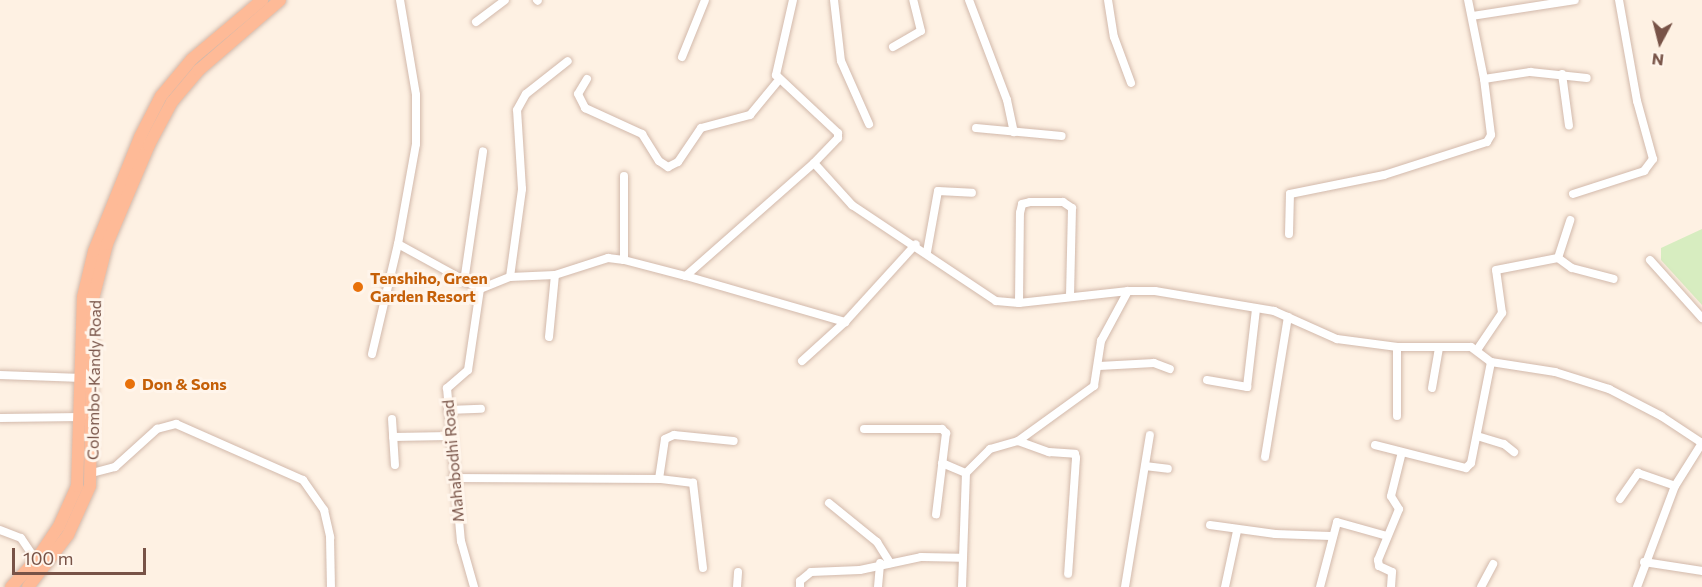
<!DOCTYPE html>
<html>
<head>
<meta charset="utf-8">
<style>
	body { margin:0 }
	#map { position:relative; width:1702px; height:587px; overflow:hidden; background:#fef1e3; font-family:Commissioner,sans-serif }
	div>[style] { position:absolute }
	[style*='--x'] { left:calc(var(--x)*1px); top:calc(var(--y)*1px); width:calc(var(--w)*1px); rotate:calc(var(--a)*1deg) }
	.green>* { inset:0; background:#d7edc0 }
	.roads { filter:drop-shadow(0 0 2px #d2b9ab) drop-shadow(0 0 2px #d2b9ab) }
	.minor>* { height:8px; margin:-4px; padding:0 4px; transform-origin:4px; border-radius:4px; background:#fff }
	.trunk>* { height:12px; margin:-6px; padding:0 6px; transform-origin:6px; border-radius:6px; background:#feba97 }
	.dots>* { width:16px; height:16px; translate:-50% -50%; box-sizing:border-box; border:3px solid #fff5eb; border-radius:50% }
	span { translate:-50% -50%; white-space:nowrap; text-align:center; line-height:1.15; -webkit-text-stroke:6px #fff5eb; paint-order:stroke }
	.food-label { font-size:16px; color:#c56008; font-weight:700 }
	.left { translate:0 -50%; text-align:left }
	.street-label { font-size:16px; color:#785347 }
	.north { position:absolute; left:1630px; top:12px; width:60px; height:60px; -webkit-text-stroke:4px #fff5eb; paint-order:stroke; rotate:187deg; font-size:16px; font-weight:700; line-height:24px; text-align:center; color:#785347 }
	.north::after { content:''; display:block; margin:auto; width:21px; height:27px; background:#785347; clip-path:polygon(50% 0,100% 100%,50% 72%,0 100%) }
	.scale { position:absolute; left:12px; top:548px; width:134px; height:27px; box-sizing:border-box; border:3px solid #785347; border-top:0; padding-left:8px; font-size:18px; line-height:21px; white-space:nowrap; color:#785347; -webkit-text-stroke:4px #fff5eb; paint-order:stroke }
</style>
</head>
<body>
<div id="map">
	<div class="green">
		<div style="clip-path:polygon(1702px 229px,1702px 305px,1661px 260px,1661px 248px)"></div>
	</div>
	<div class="roads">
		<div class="minor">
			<div style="--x:400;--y:0;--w:96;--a:80.4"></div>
			<div style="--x:416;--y:95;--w:49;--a:90"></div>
			<div style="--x:416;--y:144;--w:102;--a:100.2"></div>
			<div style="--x:398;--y:244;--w:94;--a:28.8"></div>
			<div style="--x:480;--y:289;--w:82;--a:98.4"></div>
			<div style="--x:468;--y:370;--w:28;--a:139"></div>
			<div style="--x:447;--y:388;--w:154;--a:84.8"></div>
			<div style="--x:461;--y:541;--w:48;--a:74.2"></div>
			<div style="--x:537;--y:0;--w:1;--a:45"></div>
			<div style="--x:793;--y:0;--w:77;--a:102.8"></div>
			<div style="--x:776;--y:75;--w:85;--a:43.1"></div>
			<div style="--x:838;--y:133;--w:5;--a:90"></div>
			<div style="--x:838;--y:138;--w:35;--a:134"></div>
			<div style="--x:814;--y:163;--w:57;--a:47.9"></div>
			<div style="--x:852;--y:205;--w:173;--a:33.7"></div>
			<div style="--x:996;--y:301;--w:23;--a:5"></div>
			<div style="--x:1019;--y:303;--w:110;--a:-6.3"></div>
			<div style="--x:834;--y:0;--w:61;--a:83.5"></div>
			<div style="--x:841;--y:61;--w:69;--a:66"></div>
			<div style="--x:969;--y:0;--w:107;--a:69.2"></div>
			<div style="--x:1007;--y:100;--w:33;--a:78"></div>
			<div style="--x:1108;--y:0;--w:37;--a:81"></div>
			<div style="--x:1114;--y:37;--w:49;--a:69.7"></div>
			<div style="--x:1472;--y:16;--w:104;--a:-8.8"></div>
			<div style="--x:476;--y:22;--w:36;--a:-37"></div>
			<div style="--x:893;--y:47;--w:32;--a:-30"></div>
			<div style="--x:921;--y:31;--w:32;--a:-104"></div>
			<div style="--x:682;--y:57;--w:61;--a:-68"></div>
			<div style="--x:1562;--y:74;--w:52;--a:82.3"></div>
			<div style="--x:587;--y:79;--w:17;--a:121"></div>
			<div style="--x:578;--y:94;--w:16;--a:63"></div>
			<div style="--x:585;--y:108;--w:63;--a:24.5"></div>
			<div style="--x:642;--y:134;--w:32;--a:58"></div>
			<div style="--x:659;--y:161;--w:11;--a:34"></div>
			<div style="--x:668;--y:167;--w:11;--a:-27"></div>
			<div style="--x:678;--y:162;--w:41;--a:-55.9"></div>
			<div style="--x:701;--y:128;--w:51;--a:-14.9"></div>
			<div style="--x:750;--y:115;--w:44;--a:-50.5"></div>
			<div style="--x:1484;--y:79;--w:47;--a:-8.7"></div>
			<div style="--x:1530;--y:72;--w:57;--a:6"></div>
			<div style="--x:976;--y:128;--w:86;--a:5.3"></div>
			<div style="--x:814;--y:163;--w:171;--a:138.6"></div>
			<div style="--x:686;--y:276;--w:166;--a:16.1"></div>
			<div style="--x:624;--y:176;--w:84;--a:90"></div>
			<div style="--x:624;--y:260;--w:64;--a:14.5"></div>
			<div style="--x:1573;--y:194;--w:75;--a:-17.9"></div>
			<div style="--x:1644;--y:171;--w:15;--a:-53"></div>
			<div style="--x:1653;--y:159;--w:60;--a:-105.4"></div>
			<div style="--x:1637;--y:101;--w:103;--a:-100.1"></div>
			<div style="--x:1289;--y:234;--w:40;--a:-88.6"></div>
			<div style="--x:1290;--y:194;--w:96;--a:-11.4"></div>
			<div style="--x:1384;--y:175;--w:108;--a:-17.8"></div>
			<div style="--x:1487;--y:142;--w:8;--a:-60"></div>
			<div style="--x:1491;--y:135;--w:56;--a:-97.1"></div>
			<div style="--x:1484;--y:79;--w:81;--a:-101.4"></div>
			<div style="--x:927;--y:252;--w:62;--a:-79.8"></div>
			<div style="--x:938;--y:191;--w:34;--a:3"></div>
			<div style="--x:1558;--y:258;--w:40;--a:-72"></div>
			<div style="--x:1650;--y:260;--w:78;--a:48.1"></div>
			<div style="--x:510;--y:277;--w:45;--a:-2.5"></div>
			<div style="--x:555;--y:275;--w:56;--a:-17.8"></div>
			<div style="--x:608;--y:258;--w:16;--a:7"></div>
			<div style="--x:464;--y:282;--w:132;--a:-81.7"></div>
			<div style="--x:480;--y:289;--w:32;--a:-22"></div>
			<div style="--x:510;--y:277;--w:89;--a:-82.2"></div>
			<div style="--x:522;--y:189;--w:79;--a:-93.6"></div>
			<div style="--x:517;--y:110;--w:18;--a:-61"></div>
			<div style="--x:526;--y:94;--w:53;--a:-38.2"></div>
			<div style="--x:1019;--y:303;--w:90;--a:-89.4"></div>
			<div style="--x:1020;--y:213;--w:9;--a:-77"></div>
			<div style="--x:1022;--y:204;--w:8;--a:-14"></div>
			<div style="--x:1030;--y:202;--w:33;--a:0"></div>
			<div style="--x:1063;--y:202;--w:11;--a:34"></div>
			<div style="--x:1072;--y:208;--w:87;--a:91.3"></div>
			<div style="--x:549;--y:337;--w:62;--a:-84.5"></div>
			<div style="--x:1397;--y:347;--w:69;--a:90"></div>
			<div style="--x:1477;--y:350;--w:45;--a:-56"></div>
			<div style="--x:1502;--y:313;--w:43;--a:-97.9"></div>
			<div style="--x:1496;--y:270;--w:63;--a:-11"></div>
			<div style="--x:1558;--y:258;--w:17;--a:36"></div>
			<div style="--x:1572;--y:268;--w:43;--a:14.7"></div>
			<div style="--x:372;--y:354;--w:113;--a:-76.7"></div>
			<div style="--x:802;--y:361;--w:58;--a:-42.2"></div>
			<div style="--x:845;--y:322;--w:105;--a:-47.7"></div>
			<div style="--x:1099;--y:366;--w:55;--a:-3.1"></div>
			<div style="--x:1154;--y:363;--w:17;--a:21"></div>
			<div style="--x:0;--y:375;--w:82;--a:2.1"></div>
			<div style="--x:1207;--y:380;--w:41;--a:9.9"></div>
			<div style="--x:1247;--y:387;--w:79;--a:-83.4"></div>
			<div style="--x:1432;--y:388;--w:41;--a:-80.1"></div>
			<div style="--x:448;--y:410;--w:33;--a:-2"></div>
			<div style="--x:0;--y:418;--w:82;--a:-0.7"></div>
			<div style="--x:392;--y:419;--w:46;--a:86.3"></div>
			<div style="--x:864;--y:429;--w:78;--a:0"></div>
			<div style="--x:942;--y:429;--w:6;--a:45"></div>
			<div style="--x:946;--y:433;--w:82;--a:97"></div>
			<div style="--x:1477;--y:436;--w:28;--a:17"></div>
			<div style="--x:1504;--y:444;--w:13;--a:39"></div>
			<div style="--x:393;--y:437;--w:57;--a:-1"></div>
			<div style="--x:1018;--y:441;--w:33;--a:20"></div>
			<div style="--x:1049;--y:452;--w:26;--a:4"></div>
			<div style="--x:1075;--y:454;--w:4;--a:76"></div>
			<div style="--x:1076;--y:458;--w:116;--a:93.9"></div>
			<div style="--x:1375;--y:445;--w:94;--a:14.2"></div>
			<div style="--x:1466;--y:468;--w:7;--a:-45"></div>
			<div style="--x:1471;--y:463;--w:103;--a:-78.8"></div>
			<div style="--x:1265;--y:457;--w:142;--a:-80.7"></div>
			<div style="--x:942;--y:463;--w:26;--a:23"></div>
			<div style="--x:1145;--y:466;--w:23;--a:7"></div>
			<div style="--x:92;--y:473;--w:24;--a:-15"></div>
			<div style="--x:115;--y:467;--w:57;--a:-42.1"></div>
			<div style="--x:157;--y:429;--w:20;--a:-15"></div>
			<div style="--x:176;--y:424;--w:139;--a:23.8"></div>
			<div style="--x:303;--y:480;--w:37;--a:55"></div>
			<div style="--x:324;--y:510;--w:28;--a:77"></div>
			<div style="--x:330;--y:537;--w:50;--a:88.9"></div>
			<div style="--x:453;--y:478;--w:206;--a:0.3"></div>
			<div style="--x:1620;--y:499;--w:32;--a:-55"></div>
			<div style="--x:1638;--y:473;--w:39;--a:19"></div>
			<div style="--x:829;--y:503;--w:62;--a:39.1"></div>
			<div style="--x:877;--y:542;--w:25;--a:58"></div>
			<div style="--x:1210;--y:525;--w:66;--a:7.9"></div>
			<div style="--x:1275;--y:534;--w:56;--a:2"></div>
			<div style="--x:0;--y:530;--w:22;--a:21"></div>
			<div style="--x:21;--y:538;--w:27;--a:56"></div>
			<div style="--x:1644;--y:562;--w:59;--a:8.8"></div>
			<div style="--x:703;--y:568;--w:86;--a:-96.7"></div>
			<div style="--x:693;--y:483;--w:34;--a:-173"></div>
			<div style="--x:659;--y:479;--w:40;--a:-81.5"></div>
			<div style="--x:665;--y:439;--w:10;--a:-24"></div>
			<div style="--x:674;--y:435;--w:60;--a:5.7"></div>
			<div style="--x:737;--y:587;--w:15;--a:-86"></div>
			<div style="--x:800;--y:587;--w:6;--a:-90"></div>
			<div style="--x:800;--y:581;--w:14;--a:-39"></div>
			<div style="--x:811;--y:572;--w:49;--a:-2.3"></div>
			<div style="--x:860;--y:570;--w:62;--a:-12"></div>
			<div style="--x:921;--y:557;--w:39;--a:1"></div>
			<div style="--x:878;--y:587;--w:24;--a:-85"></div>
			<div style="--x:962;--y:587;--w:114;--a:-88"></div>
			<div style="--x:966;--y:473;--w:34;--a:-45"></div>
			<div style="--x:990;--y:449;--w:29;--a:-16"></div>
			<div style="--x:1018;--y:441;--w:94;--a:-35.9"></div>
			<div style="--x:1094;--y:386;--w:46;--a:-81.2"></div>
			<div style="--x:1101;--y:341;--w:57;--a:-61.6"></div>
			<div style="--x:1128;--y:291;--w:27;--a:0"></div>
			<div style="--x:1155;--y:291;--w:121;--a:9.5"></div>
			<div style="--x:1274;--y:311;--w:69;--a:24"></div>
			<div style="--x:1337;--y:339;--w:61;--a:7.6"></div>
			<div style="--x:1397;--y:347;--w:74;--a:0"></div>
			<div style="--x:1471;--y:347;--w:25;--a:37"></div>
			<div style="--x:1491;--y:362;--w:65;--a:8.9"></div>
			<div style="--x:1555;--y:372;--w:57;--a:17.5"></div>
			<div style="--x:1609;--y:389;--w:59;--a:27.4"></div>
			<div style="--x:1661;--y:416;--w:49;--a:33.4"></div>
			<div style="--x:1125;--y:587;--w:154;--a:-80.7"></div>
			<div style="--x:1225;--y:587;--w:57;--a:-77.9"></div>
			<div style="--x:1320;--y:587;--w:67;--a:-75.3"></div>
			<div style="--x:1337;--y:522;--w:52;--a:15.6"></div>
			<div style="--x:1391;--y:587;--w:15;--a:-86"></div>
			<div style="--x:1392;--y:572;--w:14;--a:-155"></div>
			<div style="--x:1379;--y:566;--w:6;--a:-99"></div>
			<div style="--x:1378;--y:560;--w:55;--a:-67.6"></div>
			<div style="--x:1399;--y:509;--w:15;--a:-122"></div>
			<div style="--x:1391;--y:496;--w:45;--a:-76"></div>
			<div style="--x:1481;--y:587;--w:26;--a:-62"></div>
			<div style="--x:1637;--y:587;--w:108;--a:-69.4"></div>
			<div style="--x:1675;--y:486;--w:51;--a:-57.9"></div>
		</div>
		<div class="trunk">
			<div style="--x:11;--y:587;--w:37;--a:-47"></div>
			<div style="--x:36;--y:560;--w:41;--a:-55.9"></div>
			<div style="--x:59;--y:526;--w:44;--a:-65.8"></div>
			<div style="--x:77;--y:486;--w:189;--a:-88.2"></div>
			<div style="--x:83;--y:297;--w:47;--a:-76.6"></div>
			<div style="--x:94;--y:251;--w:123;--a:-68"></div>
			<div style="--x:140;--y:137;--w:46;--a:-62.9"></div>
			<div style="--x:161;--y:96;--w:48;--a:-50"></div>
			<div style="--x:192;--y:59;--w:92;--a:-40.1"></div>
			<div style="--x:28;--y:587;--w:66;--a:-52.4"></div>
			<div style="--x:68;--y:535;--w:54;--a:-65.8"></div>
			<div style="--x:90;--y:486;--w:187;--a:-89.1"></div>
			<div style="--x:93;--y:299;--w:57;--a:-75.7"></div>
			<div style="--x:107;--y:244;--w:108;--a:-67"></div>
			<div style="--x:149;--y:145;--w:49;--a:-61.9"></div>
			<div style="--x:172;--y:102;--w:42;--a:-49.8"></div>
			<div style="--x:199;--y:70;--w:107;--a:-40.8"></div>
		</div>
	</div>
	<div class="dots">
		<div style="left:358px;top:287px;background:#e8710a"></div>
		<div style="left:130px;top:384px;background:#e8710a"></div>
	</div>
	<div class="food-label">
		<span class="left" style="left:370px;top:287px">Tenshiho, Green<br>Garden Resort</span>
		<span class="left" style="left:142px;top:384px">Don &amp; Sons</span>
	</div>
	<div class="street-label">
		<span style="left:94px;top:380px;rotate:-89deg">Colombo-Kandy Road</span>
		<span style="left:453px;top:461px;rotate:-95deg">Mahabodhi Road</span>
	</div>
	<div class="north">N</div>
	<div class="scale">100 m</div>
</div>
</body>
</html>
